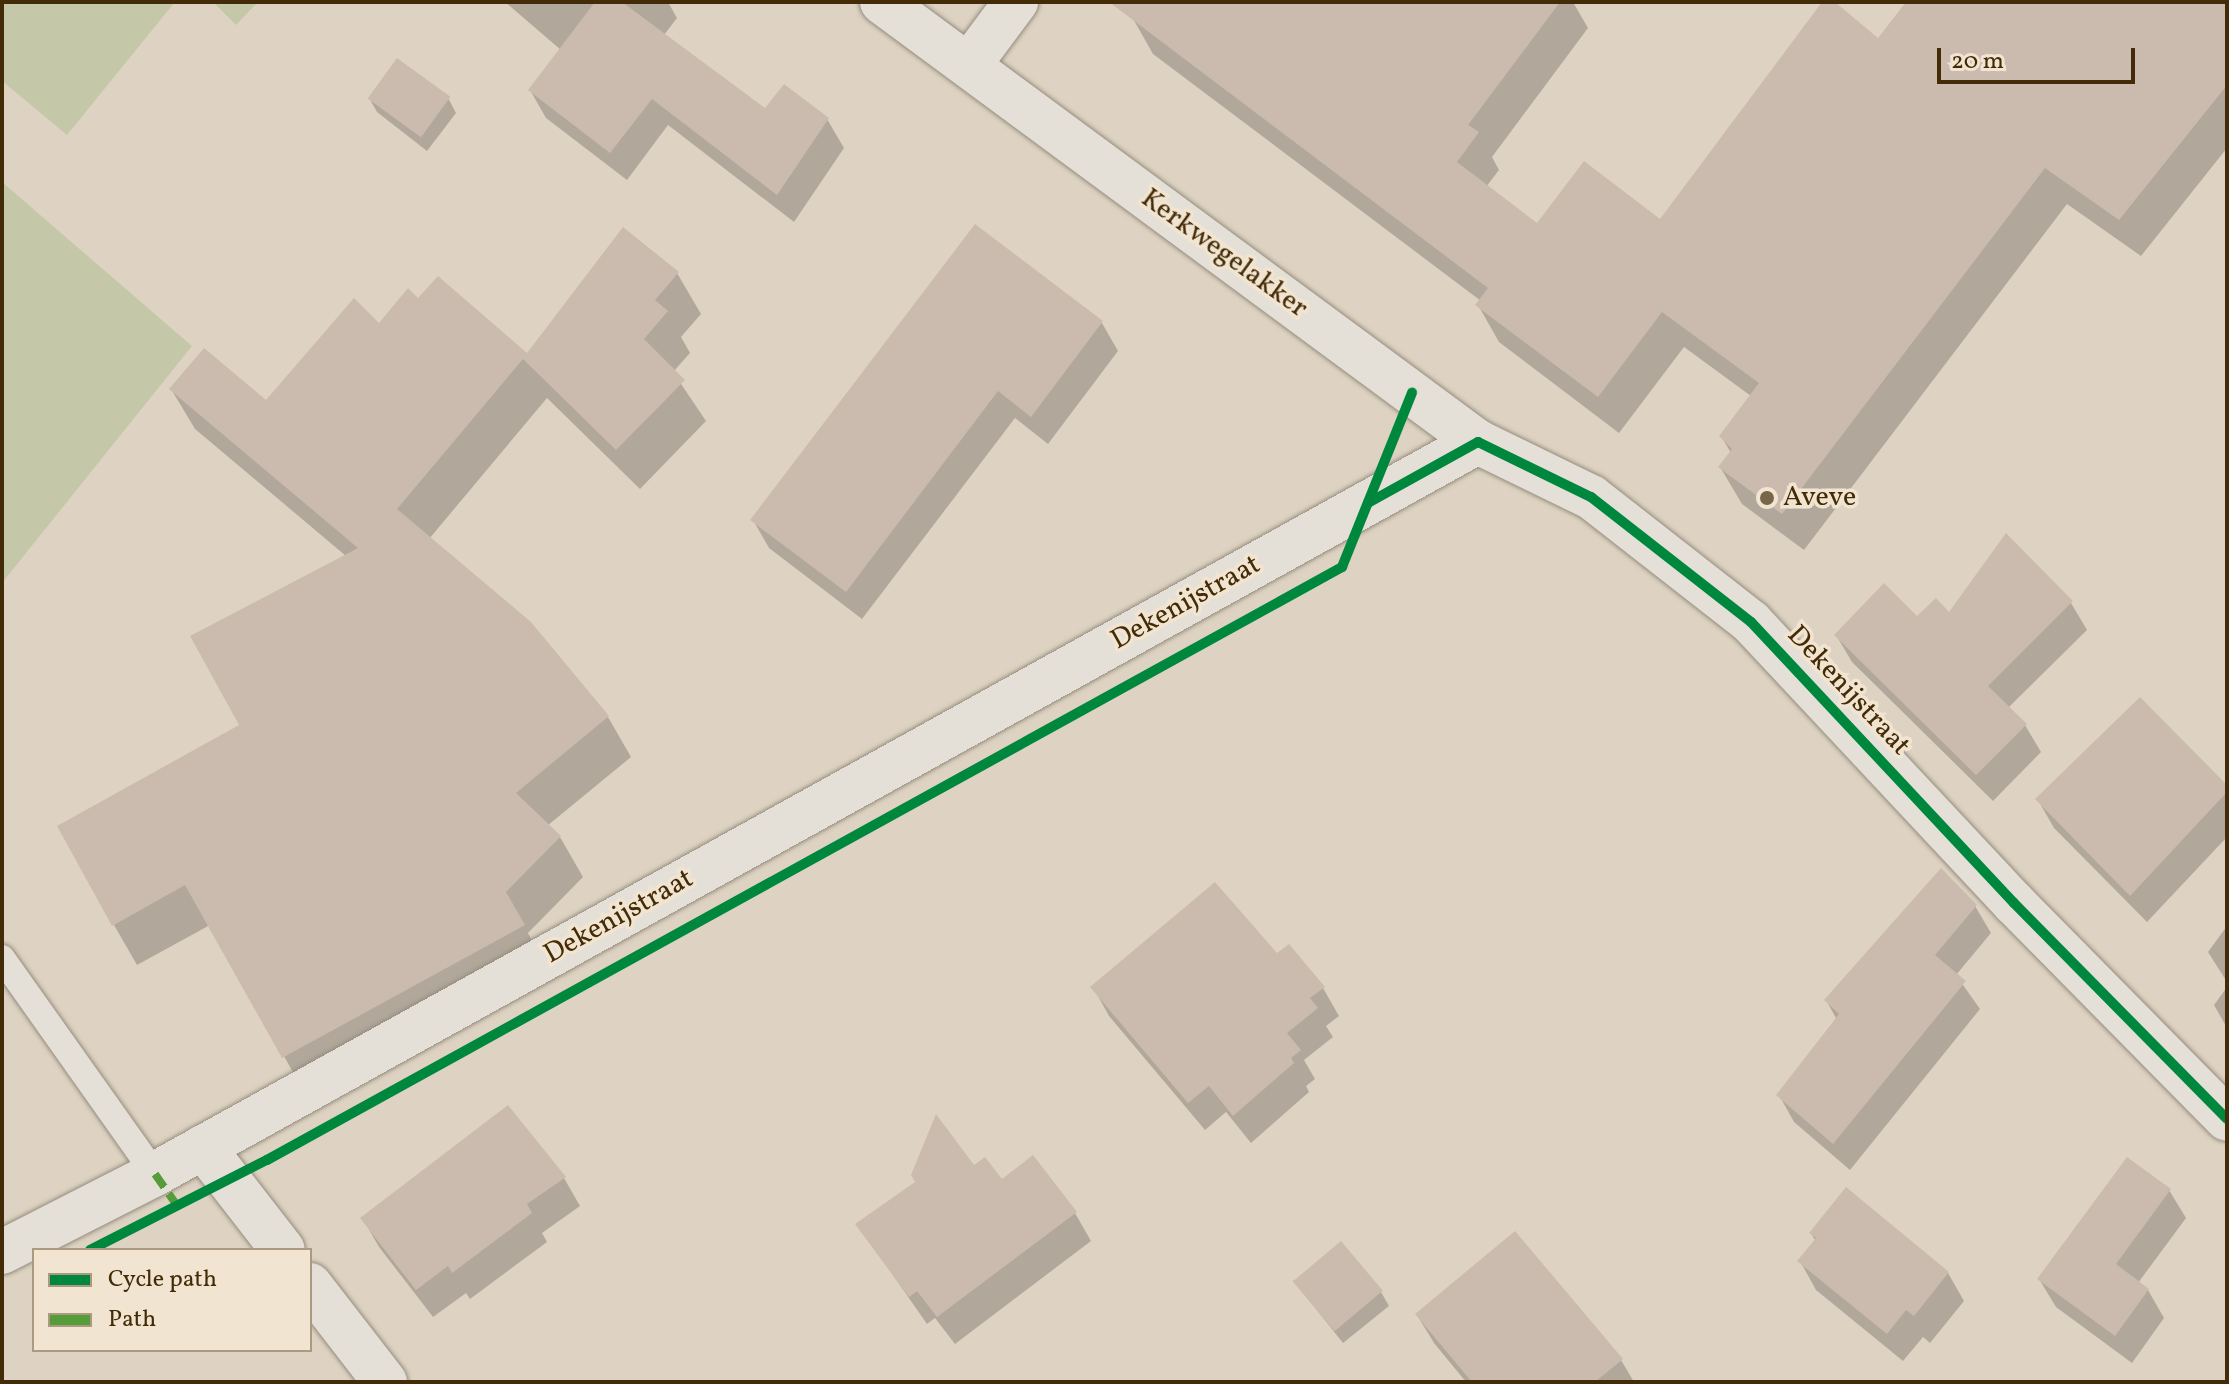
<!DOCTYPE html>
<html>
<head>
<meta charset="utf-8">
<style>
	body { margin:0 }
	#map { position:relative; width:2229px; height:1384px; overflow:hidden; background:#ded3c2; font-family:Vollkorn,serif }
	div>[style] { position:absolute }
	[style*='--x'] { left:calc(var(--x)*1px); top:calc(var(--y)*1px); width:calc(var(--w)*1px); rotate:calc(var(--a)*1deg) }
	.green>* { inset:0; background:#c5c8a8 }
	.shadow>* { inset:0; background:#0003 }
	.building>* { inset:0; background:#cbbbaf; transform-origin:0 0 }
	.roads { filter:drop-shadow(0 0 2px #958c7e) drop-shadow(0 0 2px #958c7e) }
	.lane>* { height:26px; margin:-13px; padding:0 13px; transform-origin:13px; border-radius:13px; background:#e5e0d7 }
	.street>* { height:44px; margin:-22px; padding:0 22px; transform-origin:22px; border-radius:22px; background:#e5e0d7 }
	.quiet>* { height:8px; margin-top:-4px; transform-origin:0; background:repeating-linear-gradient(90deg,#549d3a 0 16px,transparent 0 24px) }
	.cycleway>* { height:10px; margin:-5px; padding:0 5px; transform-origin:5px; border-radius:5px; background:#00873e }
	.dots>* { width:22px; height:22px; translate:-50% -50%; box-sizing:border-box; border:4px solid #f1e4d0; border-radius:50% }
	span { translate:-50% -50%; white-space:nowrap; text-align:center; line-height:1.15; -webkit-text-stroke:7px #f1e4d0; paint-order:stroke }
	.street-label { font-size:28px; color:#432b08 }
	.poi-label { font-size:28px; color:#432b08 }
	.left { translate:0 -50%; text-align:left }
	.frame { position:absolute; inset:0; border:4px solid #432b08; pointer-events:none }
	.legend { position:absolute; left:32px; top:1248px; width:280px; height:104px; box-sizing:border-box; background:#f1e4d0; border:2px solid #ab9a80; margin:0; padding:10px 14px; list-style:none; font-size:24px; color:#432b08 }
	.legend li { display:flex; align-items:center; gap:16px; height:40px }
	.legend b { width:40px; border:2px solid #ab9a80 }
	.scale { position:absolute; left:1937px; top:48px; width:198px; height:36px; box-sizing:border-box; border:4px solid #432b08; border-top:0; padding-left:10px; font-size:24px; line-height:28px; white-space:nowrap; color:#432b08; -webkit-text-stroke:6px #f1e4d0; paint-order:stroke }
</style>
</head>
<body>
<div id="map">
	<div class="green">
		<div style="clip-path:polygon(2px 2px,175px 2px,67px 135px,2px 81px)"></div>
		<div style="clip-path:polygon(213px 2px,258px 2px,236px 25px)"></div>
		<div style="clip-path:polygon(2px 182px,192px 346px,2px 583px)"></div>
	</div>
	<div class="shadow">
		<div style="clip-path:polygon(505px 2px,668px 2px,677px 18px,664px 35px,766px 111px,827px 119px,844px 148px,794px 222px,668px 125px,627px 180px,546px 118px,530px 90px,561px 50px)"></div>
		<div style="clip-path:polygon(1144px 2px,1573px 2px,1588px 28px,1492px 157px,1499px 170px,1486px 187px,1537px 226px,1660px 221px,1825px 2px,1831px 2px,1878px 41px,1908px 2px,2227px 2px,2227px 148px,2141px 256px,2067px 204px,1804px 550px,1742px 504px,1720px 467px,1731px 453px,1721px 436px,1751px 396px,1684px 347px,1619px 433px,1499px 342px,1478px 305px,1481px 301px,1153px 54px,1132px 17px)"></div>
		<div style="clip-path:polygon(369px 98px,448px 98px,456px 113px,427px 151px,377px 112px)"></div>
		<div style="clip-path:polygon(677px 273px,701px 314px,681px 337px,690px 353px,673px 372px,706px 421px,640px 489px,547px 398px,429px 539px,608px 717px,631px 757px,547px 826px,560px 837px,583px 877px,528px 933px,546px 966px,307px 1097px,210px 925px,137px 965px,114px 925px,346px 556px,195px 429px,171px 389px,266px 403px,418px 300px,527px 356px)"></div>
		<div style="clip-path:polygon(1102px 323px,1118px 351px,1048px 444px,1015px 418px,862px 619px,769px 548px,753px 520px)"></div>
		<div style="clip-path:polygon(2071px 603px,2087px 630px,2008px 708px,2025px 725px,2041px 752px,1993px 801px,1852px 662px,1836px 635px,1949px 615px)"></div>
		<div style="clip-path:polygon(2227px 788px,2227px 837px,2147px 922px,2054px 828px,2038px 800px)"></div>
		<div style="clip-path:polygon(1975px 906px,1991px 933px,1956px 975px,1980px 1009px,1850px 1170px,1794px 1122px,1779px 1095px,1837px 1020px,1826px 1000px)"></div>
		<div style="clip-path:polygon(2227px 926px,2227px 982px,2208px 952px)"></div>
		<div style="clip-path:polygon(1277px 956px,1323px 988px,1339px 1016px,1326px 1026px,1333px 1037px,1304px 1060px,1315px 1079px,1306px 1086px,1309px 1092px,1251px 1143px,1226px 1112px,1205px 1130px,1109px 1016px,1093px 987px)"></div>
		<div style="clip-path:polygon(2227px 987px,2227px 1028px,2214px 1005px)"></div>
		<div style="clip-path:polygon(973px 1168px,1075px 1213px,1091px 1241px,955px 1344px,935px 1318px,927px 1324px,858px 1225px,917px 1182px)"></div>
		<div style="clip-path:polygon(564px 1178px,580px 1206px,542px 1233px,547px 1242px,470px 1299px,466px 1293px,433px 1317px,379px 1247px,363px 1219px)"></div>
		<div style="clip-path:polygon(2169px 1190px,2186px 1218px,2138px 1283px,2148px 1290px,2164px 1318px,2132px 1363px,2056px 1307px,2039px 1279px)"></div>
		<div style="clip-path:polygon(1811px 1233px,1948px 1273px,1964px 1301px,1930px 1343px,1923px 1337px,1903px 1361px,1816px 1290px,1800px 1261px,1816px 1242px)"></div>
		<div style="clip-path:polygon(1293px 1280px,1381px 1292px,1389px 1306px,1343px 1343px)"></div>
		<div style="clip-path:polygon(1417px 1315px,1621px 1360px,1634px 1382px,1466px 1382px,1434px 1343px)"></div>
	</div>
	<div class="building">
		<div style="clip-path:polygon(595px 2px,622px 2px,765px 108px,784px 84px,829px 118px,777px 195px,652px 99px,610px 153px,528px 90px)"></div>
		<div style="clip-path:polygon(1109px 2px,1560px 2px,1468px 125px,1479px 132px,1457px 162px,1537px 223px,1584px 161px,1660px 219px,1822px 2px,1835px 2px,1878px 38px,1906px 2px,2227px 2px,2227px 85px,2119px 220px,2045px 168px,1782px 514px,1718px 467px,1732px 449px,1719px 436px,1759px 383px,1662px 312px,1598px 397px,1475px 305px,1488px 288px)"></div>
		<div style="left:397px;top:58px;width:66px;height:50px;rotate:36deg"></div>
		<div style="clip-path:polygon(975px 224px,1103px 321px,1031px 417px,998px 391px,846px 592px,750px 520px)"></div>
		<div style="clip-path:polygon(623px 227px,679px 272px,655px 300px,668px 311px,644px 339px,685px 380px,616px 450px,523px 359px,397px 509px,531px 622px,609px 716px,516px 793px,561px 836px,506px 892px,525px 925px,282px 1058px,185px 885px,112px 926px,57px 826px,239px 725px,190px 636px,358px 548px,169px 389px,204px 348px,266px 400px,354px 298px,379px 323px,408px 288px,418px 298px,438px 276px,527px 353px)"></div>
		<div style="clip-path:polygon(2006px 533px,2073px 601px,1988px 686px,2027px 724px,1976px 775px,1834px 635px,1884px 583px,1917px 616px,1936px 598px,1949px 612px)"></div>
		<div style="clip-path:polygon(2140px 697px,2227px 785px,2227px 792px,2130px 896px,2035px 799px)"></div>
		<div style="clip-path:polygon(1941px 868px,1977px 905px,1935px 955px,1966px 981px,1833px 1144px,1776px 1095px,1839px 1014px,1824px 1000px)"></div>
		<div style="clip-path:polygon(1215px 882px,1277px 953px,1289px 944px,1325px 987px,1310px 998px,1318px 1008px,1287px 1033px,1301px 1050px,1291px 1058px,1294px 1063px,1233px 1116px,1209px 1086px,1188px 1103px,1090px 987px)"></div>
		<div style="clip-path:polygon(508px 1105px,566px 1177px,527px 1204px,532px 1213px,452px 1273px,448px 1266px,416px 1290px,360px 1218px)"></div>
		<div style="clip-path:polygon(936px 1114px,974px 1165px,985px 1157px,1002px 1179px,1033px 1155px,1077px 1212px,937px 1317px,917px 1291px,909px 1297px,855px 1224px,915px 1182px,911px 1175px)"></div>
		<div style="clip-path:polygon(2127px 1157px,2171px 1189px,2116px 1264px,2149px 1289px,2115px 1336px,2037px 1279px)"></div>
		<div style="clip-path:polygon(1846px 1187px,1949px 1272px,1914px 1316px,1906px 1310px,1887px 1334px,1797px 1261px,1816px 1238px,1809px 1233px)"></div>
		<div style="clip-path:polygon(1515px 1231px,1623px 1359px,1595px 1382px,1472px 1382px,1415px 1314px)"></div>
		<div style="left:1341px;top:1241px;width:65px;height:63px;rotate:50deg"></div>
	</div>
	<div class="roads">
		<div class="lane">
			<div style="--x:2;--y:958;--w:265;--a:54.7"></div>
		</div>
		<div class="street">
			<div style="--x:882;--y:2;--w:741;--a:36.44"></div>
			<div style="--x:1478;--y:442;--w:126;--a:26"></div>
			<div style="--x:1591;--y:497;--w:203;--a:38"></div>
			<div style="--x:1751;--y:622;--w:385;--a:46.9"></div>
			<div style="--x:2014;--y:903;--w:303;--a:45.4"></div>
			<div style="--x:969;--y:65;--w:79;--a:-53.3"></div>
			<div style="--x:203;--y:1147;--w:130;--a:52.2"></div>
			<div style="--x:2;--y:1252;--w:172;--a:-27"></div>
			<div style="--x:155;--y:1174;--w:1512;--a:-28.96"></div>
			<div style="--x:310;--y:1285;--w:123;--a:52.3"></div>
		</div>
	</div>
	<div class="quiet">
		<div style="--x:155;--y:1174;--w:39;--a:55"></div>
	</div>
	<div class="cycleway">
		<div style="--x:1368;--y:503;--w:126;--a:-29"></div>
		<div style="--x:1478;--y:442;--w:126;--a:26"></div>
		<div style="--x:1591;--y:497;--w:203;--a:38"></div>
		<div style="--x:1751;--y:622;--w:385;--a:46.9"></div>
		<div style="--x:2014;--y:903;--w:303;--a:45.4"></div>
		<div style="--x:90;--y:1250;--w:199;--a:-27"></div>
		<div style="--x:267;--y:1160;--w:1228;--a:-28.88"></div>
		<div style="--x:1342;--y:567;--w:188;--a:-68.1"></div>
	</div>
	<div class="dots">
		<div style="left:1767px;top:498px;background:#796649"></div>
	</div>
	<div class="street-label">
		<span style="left:1224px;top:254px;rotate:36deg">Kerkwegelakker</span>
		<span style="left:1186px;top:603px;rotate:-29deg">Dekenijstraat</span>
		<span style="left:1848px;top:691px;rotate:47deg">Dekenijstraat</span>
		<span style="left:619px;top:917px;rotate:-29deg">Dekenijstraat</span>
	</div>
	<div class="poi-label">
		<span class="left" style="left:1783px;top:498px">Aveve</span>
	</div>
	<div class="frame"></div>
	<ul class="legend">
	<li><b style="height:10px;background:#00873e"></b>Cycle path</li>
	<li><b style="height:10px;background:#549d3a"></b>Path</li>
	</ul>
	<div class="scale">20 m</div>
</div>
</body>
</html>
